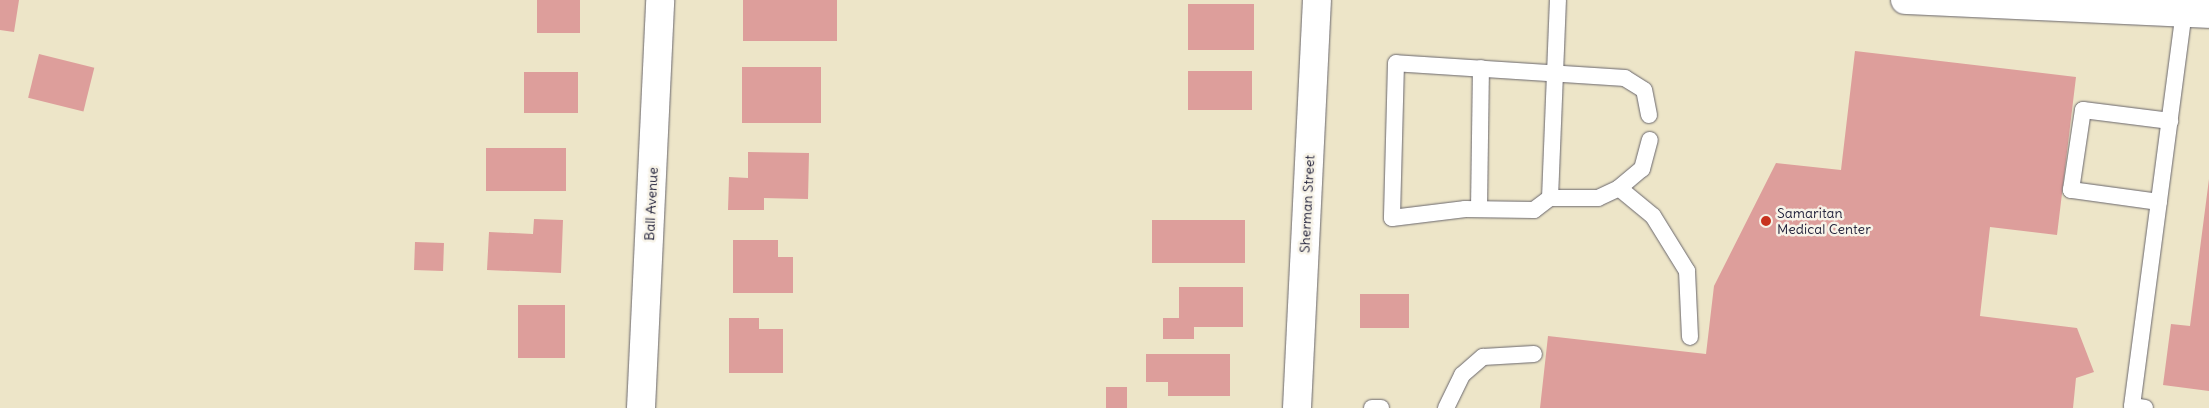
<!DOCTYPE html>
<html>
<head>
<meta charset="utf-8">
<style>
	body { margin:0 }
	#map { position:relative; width:2209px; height:408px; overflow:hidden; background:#ede5c8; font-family:Delius,sans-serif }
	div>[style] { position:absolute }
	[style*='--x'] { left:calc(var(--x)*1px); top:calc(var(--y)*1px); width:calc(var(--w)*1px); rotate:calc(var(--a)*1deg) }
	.building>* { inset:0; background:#dd9e9b; transform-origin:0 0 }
	.roads { filter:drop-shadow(0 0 1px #69666c) drop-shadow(0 0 1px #69666c) }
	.lane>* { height:16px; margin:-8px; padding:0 8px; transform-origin:8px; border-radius:8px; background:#fff }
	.street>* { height:28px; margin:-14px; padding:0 14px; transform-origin:14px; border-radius:14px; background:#fff }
	.dots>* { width:14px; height:14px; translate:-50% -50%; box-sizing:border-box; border:2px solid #f7f3e8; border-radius:50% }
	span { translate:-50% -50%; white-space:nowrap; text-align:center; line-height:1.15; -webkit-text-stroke:5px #f7f3e8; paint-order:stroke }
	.street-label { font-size:14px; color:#22223b }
	.poi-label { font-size:14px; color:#22223b }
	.left { translate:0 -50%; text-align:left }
</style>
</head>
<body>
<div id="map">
	<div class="building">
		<div style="clip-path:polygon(0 0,19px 0,14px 32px,0 30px)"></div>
		<div style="left:537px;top:0;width:43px;height:33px"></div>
		<div style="left:743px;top:0;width:94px;height:41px"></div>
		<div style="left:1188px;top:4px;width:66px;height:46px"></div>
		<div style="clip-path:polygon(1855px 51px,2076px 77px,2057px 235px,1990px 227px,1980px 316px,2077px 328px,2094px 372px,2076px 378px,2073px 408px,1540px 408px,1548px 336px,1706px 354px,1714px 286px,1776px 163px,1841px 170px)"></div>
		<div style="left:39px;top:54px;width:57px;height:45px;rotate:14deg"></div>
		<div style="left:742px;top:67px;width:79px;height:56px"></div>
		<div style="left:1188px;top:71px;width:64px;height:39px"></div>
		<div style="left:524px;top:72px;width:54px;height:41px"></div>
		<div style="left:486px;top:148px;width:80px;height:43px"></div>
		<div style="clip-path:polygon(748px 152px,809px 153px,808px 199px,764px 198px,764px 210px,728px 210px,729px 177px,748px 178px)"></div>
		<div style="clip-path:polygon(2209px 179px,2209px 391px,2163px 385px,2171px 324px,2190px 326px)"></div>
		<div style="clip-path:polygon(534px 219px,563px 220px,561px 273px,487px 270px,489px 232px,533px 234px)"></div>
		<div style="left:1152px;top:220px;width:93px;height:43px"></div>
		<div style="clip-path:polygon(733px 240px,778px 240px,778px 257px,793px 257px,793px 293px,733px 293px)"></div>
		<div style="left:415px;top:242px;width:29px;height:28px;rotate:2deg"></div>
		<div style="clip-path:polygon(1179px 287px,1243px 287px,1243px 327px,1194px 327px,1194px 339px,1163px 339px,1163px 318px,1179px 318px)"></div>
		<div style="left:1360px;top:294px;width:49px;height:34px"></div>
		<div style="left:518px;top:305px;width:47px;height:53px"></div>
		<div style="clip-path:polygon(729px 318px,759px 318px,759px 329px,783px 329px,783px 373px,729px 373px)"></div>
		<div style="clip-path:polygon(1146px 354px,1230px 354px,1230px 396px,1168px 396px,1168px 382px,1146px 382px)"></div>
		<div style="left:1106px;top:387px;width:21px;height:21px"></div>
	</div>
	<div class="roads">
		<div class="lane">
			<div style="--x:1649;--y:115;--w:25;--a:-101"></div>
			<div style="--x:1644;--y:90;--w:22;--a:-148"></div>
			<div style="--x:1625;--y:78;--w:229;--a:-176.3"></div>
			<div style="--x:1396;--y:63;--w:155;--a:91.5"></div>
			<div style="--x:1392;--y:218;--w:74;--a:-7"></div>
			<div style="--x:1465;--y:209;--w:69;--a:0.8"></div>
			<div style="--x:1534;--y:210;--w:20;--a:-37"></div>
			<div style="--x:1550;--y:198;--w:48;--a:0"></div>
			<div style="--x:1598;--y:198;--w:23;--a:-25"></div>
			<div style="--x:1619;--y:188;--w:30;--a:-40"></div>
			<div style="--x:1642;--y:169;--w:30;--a:-75"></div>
			<div style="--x:1619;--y:188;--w:44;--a:39.5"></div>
			<div style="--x:1653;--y:216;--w:65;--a:58.3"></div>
			<div style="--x:1687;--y:271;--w:66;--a:87.4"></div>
			<div style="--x:1550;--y:198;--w:198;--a:-87.7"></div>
			<div style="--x:2159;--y:202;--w:89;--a:-172.2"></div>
			<div style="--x:2071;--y:190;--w:81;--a:-81.5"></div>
			<div style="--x:2083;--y:110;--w:88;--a:7.2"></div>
			<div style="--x:1479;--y:209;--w:141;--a:-89.2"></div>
			<div style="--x:1372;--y:408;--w:9;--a:0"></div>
			<div style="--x:1446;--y:408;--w:37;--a:-64"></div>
			<div style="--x:1462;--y:375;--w:28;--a:-41"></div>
			<div style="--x:1483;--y:357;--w:51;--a:-3.4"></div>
			<div style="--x:2145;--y:408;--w:13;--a:-171"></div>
			<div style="--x:2132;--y:406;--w:396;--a:-82.5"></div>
		</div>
		<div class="street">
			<div style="--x:1905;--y:0;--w:304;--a:2.6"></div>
			<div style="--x:641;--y:408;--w:408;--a:-87.3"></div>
			<div style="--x:1297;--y:408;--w:408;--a:-87.2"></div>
		</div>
	</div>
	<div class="dots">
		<div style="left:1766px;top:221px;background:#c8321e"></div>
	</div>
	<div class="street-label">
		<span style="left:651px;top:204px;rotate:-87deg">Ball Avenue</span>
		<span style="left:1307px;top:204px;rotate:-87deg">Sherman Street</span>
	</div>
	<div class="poi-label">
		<span class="left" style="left:1777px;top:221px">Samaritan<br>Medical Center</span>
	</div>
</div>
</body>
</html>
